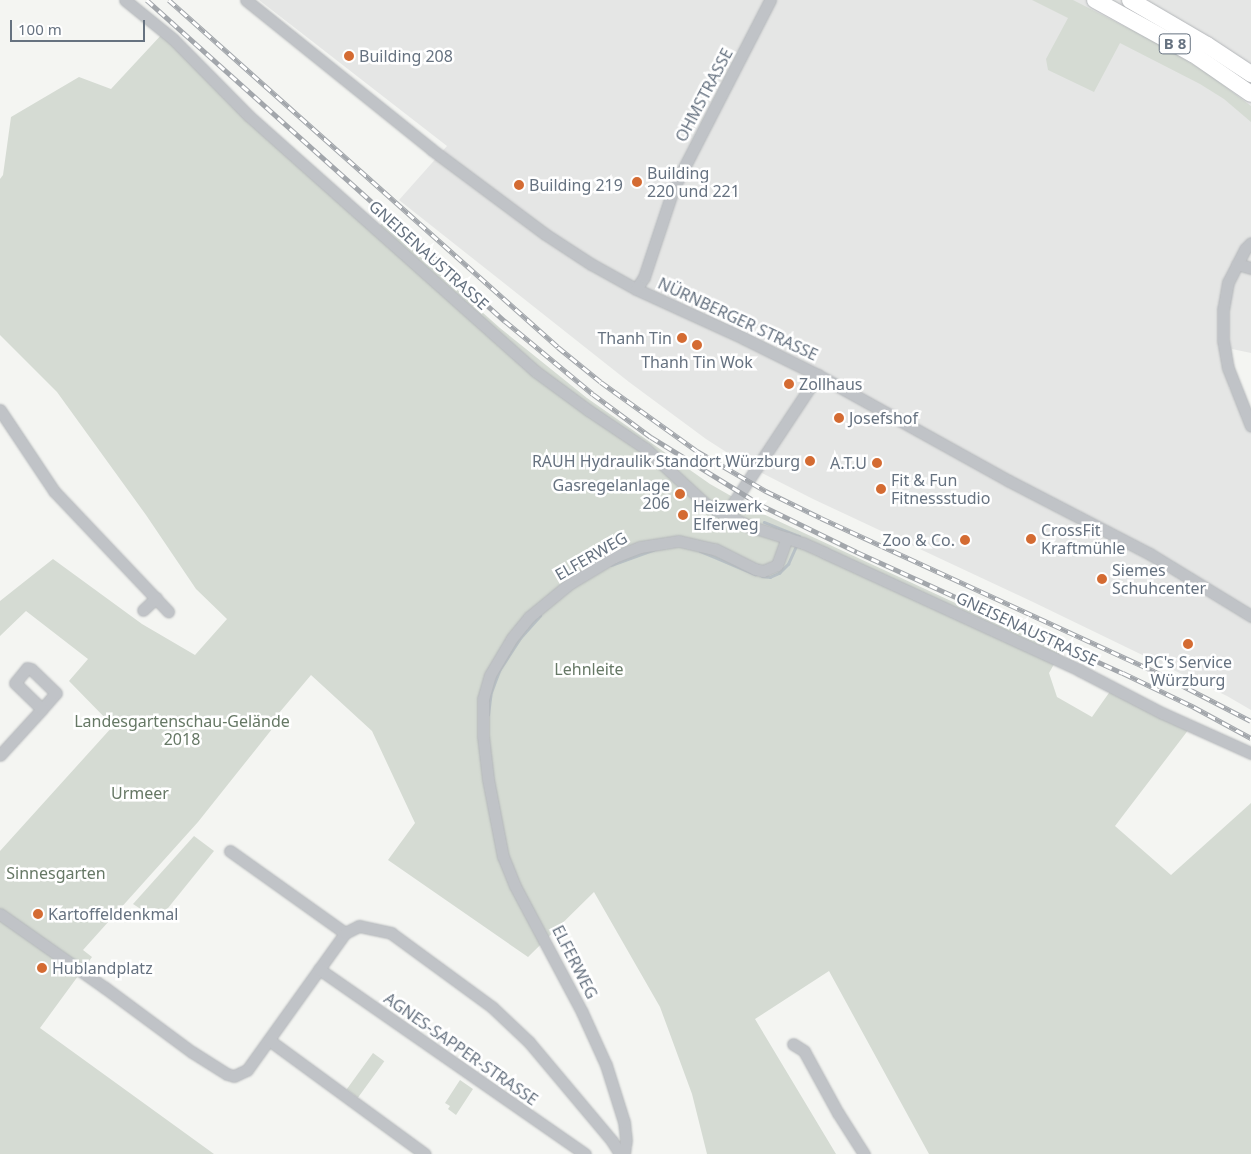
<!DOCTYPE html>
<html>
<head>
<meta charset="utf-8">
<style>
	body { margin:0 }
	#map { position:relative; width:1251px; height:1154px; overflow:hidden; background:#f4f5f2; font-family:"Noto Sans",sans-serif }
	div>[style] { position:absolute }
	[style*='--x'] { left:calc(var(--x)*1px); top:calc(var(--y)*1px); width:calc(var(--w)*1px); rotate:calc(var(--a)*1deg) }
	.built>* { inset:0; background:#e5e6e5 }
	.green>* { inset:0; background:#d5dbd3; transform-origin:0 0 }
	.stream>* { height:2.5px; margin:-1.25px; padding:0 1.25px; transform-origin:1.25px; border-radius:1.25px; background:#b8c1c6 }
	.roads { filter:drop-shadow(0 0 1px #b3b6b9) drop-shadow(0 0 1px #b3b6b9) }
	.minor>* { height:11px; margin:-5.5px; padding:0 5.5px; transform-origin:5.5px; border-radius:5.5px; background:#c0c3c7 }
	.highway>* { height:16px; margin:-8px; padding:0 8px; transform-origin:8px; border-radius:8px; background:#fff }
	.rail>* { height:4.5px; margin-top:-2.25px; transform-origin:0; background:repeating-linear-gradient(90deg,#fff 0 8px,#a2a6ab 0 16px); box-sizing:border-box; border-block:1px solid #a2a6ab }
	.dots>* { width:14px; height:14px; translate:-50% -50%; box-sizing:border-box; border:2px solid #fff; border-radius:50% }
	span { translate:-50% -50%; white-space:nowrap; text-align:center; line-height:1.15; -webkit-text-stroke:5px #fff; paint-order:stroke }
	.shield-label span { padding:1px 4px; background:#fff; border:1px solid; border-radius:4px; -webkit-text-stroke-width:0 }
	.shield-label { font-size:15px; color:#667280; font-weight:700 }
	.poi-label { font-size:16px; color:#667280 }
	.left { translate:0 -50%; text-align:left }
	.right { translate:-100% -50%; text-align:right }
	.street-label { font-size:16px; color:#667280 }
	.park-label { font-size:16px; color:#667865 }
	.scale { position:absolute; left:10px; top:20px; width:135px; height:22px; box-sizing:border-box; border:2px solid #667280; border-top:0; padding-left:6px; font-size:15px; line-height:18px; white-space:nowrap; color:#667280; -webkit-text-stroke:4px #fff; paint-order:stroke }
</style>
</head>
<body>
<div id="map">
	<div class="built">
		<div style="clip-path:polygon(259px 0,1251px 0,1251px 353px,1232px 349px,1229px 387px,1251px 428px,1251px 710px,1227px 696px,1033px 602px,813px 499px,748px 466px,706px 439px,629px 382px,399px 200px,447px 146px)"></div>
	</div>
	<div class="green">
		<div style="clip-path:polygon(1032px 0,1073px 0,1157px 43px,1207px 73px,1251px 106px,1251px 122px,1224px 99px,1200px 84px,1120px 43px,1094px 92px,1048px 70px,1046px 59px,1068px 18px)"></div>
		<div style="clip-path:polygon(163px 33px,375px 232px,382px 223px,500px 328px,587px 398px,710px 484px,759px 512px,1061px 652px,1049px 673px,1057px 697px,1092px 717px,1111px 690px,1189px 729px,1115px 826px,1171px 875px,1251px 803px,1251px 1154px,929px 1154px,829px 971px,755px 1019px,836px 1154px,707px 1154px,692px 1094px,660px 1007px,594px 892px,528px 957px,388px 860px,415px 823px,372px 731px,311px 675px,279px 713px,276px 724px,198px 822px,83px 950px,92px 957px,40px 1028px,214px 1154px,0 1154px,0 851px,113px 726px,69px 681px,88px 659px,26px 611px,0 636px,0 601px,53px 559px,142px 624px,195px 655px,227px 619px,196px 589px,146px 515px,57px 392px,0 335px,0 179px,3px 175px,11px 117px,79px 77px,111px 89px)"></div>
		<div style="clip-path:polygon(194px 836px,214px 851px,168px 908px,153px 917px,133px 904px)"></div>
		<div style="left:373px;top:1053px;width:14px;height:45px;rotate:36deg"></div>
		<div style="clip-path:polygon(460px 1080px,473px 1089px,456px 1115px,448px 1109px,450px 1106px,445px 1103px)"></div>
	</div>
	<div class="stream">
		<div style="--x:764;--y:522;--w:38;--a:22"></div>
		<div style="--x:799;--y:536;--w:3;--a:108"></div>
		<div style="--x:700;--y:551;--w:60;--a:22.7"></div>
		<div style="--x:611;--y:565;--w:45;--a:-19.7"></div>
		<div style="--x:762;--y:576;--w:8;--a:7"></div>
		<div style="--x:770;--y:577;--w:10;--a:-24"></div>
		<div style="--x:779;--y:573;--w:13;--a:-45"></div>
		<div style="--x:788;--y:564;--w:22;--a:-66"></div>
		<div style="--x:488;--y:715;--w:23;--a:-83"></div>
		<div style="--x:491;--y:692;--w:25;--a:-69"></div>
		<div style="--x:500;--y:669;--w:37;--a:-57"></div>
		<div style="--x:520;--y:638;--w:30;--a:-48"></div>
	</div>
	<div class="roads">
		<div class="minor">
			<div style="--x:125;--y:0;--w:62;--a:39.1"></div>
			<div style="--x:173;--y:39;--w:108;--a:45.4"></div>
			<div style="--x:249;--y:116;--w:383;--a:41.7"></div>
			<div style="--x:535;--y:371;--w:66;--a:36.3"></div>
			<div style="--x:588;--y:410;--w:70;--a:33.9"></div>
			<div style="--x:646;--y:449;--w:83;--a:42.6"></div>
			<div style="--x:707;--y:505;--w:47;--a:26.6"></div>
			<div style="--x:749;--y:526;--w:57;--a:17.5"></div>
			<div style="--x:803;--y:543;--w:24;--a:24"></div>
			<div style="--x:825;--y:553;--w:280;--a:24.7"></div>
			<div style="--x:1079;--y:670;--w:93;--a:27.4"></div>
			<div style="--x:1162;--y:713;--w:98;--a:24.2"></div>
			<div style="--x:246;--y:0;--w:238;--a:38.8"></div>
			<div style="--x:431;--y:149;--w:142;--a:36.7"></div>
			<div style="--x:545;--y:234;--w:55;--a:33.1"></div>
			<div style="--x:591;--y:264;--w:51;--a:29.1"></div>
			<div style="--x:636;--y:289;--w:118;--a:24.6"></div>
			<div style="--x:743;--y:338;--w:84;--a:26.3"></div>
			<div style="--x:818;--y:375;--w:218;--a:29"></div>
			<div style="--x:1009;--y:481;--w:159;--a:27.4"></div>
			<div style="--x:1150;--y:554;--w:119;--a:31.5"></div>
			<div style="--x:1251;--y:243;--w:8;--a:135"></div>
			<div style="--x:1245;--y:249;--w:37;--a:117"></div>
			<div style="--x:1228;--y:282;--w:27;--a:100"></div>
			<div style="--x:1223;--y:309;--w:31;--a:90"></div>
			<div style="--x:1223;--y:340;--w:28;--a:80"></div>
			<div style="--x:1228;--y:368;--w:62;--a:68.4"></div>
			<div style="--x:1237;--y:264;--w:15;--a:16"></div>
			<div style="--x:636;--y:289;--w:14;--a:-56"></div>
			<div style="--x:644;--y:277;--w:95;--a:-71.6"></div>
			<div style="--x:674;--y:187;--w:210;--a:-62.8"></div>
			<div style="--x:0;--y:410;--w:97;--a:56.3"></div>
			<div style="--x:54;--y:491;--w:166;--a:46.5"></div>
			<div style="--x:726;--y:514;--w:167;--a:-56.5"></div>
			<div style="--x:143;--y:610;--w:18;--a:-43"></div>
			<div style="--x:0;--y:755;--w:62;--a:-47.6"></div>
			<div style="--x:42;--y:709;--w:21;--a:-49"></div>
			<div style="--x:56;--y:693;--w:35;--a:-136"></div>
			<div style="--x:31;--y:669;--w:4;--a:-166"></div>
			<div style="--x:27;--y:668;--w:19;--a:129"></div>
			<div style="--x:15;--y:683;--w:37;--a:44"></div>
			<div style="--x:230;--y:851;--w:141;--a:35.5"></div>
			<div style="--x:0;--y:914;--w:127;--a:35.1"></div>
			<div style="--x:104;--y:987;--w:109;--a:36.5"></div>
			<div style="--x:192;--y:1052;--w:41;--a:32.2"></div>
			<div style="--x:227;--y:1074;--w:7;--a:16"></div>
			<div style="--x:234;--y:1076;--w:14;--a:-25"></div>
			<div style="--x:247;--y:1070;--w:168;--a:-54.4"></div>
			<div style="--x:345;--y:933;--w:16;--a:-27"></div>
			<div style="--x:359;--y:926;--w:33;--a:12"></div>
			<div style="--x:391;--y:933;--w:125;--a:36.2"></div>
			<div style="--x:492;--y:1007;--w:51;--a:43.4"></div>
			<div style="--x:529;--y:1042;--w:129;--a:50"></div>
			<div style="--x:612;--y:1141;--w:15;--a:58"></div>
			<div style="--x:319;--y:969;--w:324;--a:34.8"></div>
			<div style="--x:269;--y:1040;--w:193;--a:36.2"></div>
			<div style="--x:793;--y:1044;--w:13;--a:32"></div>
			<div style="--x:804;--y:1051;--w:71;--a:61.3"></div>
			<div style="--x:838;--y:1113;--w:49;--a:57.6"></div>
			<div style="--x:624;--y:1154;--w:14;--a:-82"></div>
			<div style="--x:626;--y:1140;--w:18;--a:-96"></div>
			<div style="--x:624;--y:1122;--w:60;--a:-107.5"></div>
			<div style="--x:606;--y:1065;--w:58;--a:-114.4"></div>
			<div style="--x:582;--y:1012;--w:143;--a:-118"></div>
			<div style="--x:515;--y:886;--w:31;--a:-112"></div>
			<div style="--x:503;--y:857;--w:79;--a:-100.9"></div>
			<div style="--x:488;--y:779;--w:43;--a:-96.6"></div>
			<div style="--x:483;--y:736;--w:37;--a:-90"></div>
			<div style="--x:483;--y:699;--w:25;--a:-74"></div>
			<div style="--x:490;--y:675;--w:43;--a:-59.3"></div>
			<div style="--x:512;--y:638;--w:27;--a:-51"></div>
			<div style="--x:529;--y:617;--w:52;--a:-39.5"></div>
			<div style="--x:569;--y:584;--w:52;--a:-31"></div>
			<div style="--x:614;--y:557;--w:28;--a:-21"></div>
			<div style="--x:640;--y:547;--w:39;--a:-9"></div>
			<div style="--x:679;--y:541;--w:37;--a:13"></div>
			<div style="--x:715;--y:549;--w:45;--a:26.6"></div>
			<div style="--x:755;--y:569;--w:8;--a:14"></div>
			<div style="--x:763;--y:571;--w:15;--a:-23"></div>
			<div style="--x:777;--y:565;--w:29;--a:-70"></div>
		</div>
		<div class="highway">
			<div style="--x:1095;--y:0;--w:112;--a:28.9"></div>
			<div style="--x:1193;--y:54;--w:70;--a:34.6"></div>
			<div style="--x:1130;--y:0;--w:89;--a:30.3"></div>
			<div style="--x:1207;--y:45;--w:53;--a:33.4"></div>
		</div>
	</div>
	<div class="rail">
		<div style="--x:147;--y:0;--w:481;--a:41.9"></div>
		<div style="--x:505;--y:321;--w:114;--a:39.7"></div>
		<div style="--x:593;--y:394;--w:72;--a:36.6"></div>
		<div style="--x:651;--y:437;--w:129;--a:31.7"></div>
		<div style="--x:761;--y:505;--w:107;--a:26.1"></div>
		<div style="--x:857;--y:552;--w:292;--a:24.5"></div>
		<div style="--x:1123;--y:673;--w:79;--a:25.6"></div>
		<div style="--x:1194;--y:707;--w:65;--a:28.5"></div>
		<div style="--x:169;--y:0;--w:521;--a:41.73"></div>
		<div style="--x:558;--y:347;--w:55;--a:39.1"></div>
		<div style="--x:601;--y:382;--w:118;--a:35.7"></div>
		<div style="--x:697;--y:451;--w:80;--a:30.1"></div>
		<div style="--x:766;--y:491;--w:61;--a:26.1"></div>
		<div style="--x:821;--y:518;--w:373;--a:24.7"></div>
		<div style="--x:1160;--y:674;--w:102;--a:27.3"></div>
	</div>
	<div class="dots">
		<div style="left:349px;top:56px;background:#d46b32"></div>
		<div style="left:637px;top:182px;background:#d46b32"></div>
		<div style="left:519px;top:185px;background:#d46b32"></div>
		<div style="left:682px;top:338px;background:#d46b32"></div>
		<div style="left:697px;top:345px;background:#d46b32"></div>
		<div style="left:789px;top:384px;background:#d46b32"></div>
		<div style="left:839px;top:418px;background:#d46b32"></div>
		<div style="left:810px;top:461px;background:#d46b32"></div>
		<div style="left:877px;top:463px;background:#d46b32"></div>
		<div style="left:881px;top:489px;background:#d46b32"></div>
		<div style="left:680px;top:494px;background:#d46b32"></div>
		<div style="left:683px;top:515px;background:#d46b32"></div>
		<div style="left:1031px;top:539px;background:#d46b32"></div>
		<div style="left:965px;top:540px;background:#d46b32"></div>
		<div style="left:1102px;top:579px;background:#d46b32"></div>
		<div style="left:1188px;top:644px;background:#d46b32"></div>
		<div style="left:38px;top:914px;background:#d46b32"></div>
		<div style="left:42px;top:968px;background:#d46b32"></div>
	</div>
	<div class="shield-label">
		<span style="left:1175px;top:44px">B 8</span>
	</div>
	<div class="poi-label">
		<span class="left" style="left:359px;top:56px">Building 208</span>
		<span class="left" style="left:647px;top:182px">Building<br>220 und 221</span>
		<span class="left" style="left:529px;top:185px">Building 219</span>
		<span class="right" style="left:672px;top:338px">Thanh Tin</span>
		<span style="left:697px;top:362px">Thanh Tin Wok</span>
		<span class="left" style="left:799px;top:384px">Zollhaus</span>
		<span class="left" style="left:849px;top:418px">Josefshof</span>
		<span class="right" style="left:800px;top:461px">RAUH Hydraulik Standort Würzburg</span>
		<span class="right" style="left:867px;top:463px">A.T.U</span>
		<span class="left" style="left:891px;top:489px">Fit &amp; Fun<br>Fitnessstudio</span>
		<span class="right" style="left:670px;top:494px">Gasregelanlage<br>206</span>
		<span class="left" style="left:693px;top:515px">Heizwerk<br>Elferweg</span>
		<span class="left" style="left:1041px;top:539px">CrossFit<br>Kraftmühle</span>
		<span class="right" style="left:955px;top:540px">Zoo &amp; Co.</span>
		<span class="left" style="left:1112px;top:579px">Siemes<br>Schuhcenter</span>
		<span style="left:1188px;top:671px">PC's Service<br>Würzburg</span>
		<span class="left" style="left:48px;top:914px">Kartoffeldenkmal</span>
		<span class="left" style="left:52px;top:968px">Hublandplatz</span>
	</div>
	<div class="street-label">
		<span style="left:704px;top:95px;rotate:-62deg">OHMSTRASSE</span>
		<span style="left:429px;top:255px;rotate:42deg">GNEISENAUSTRASSE</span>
		<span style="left:738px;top:319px;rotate:25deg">NÜRNBERGER STRASSE</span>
		<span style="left:591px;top:556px;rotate:-30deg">ELFERWEG</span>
		<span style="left:1027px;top:629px;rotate:25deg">GNEISENAUSTRASSE</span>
		<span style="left:575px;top:962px;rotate:63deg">ELFERWEG</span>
		<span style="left:461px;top:1049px;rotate:35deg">AGNES-SAPPER-STRASSE</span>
	</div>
	<div class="park-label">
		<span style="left:589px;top:669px">Lehnleite</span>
		<span style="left:182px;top:730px">Landesgartenschau-Gelände<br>2018</span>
		<span style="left:140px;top:793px">Urmeer</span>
		<span style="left:56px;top:873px">Sinnesgarten</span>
	</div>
	<div class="scale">100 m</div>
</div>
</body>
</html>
